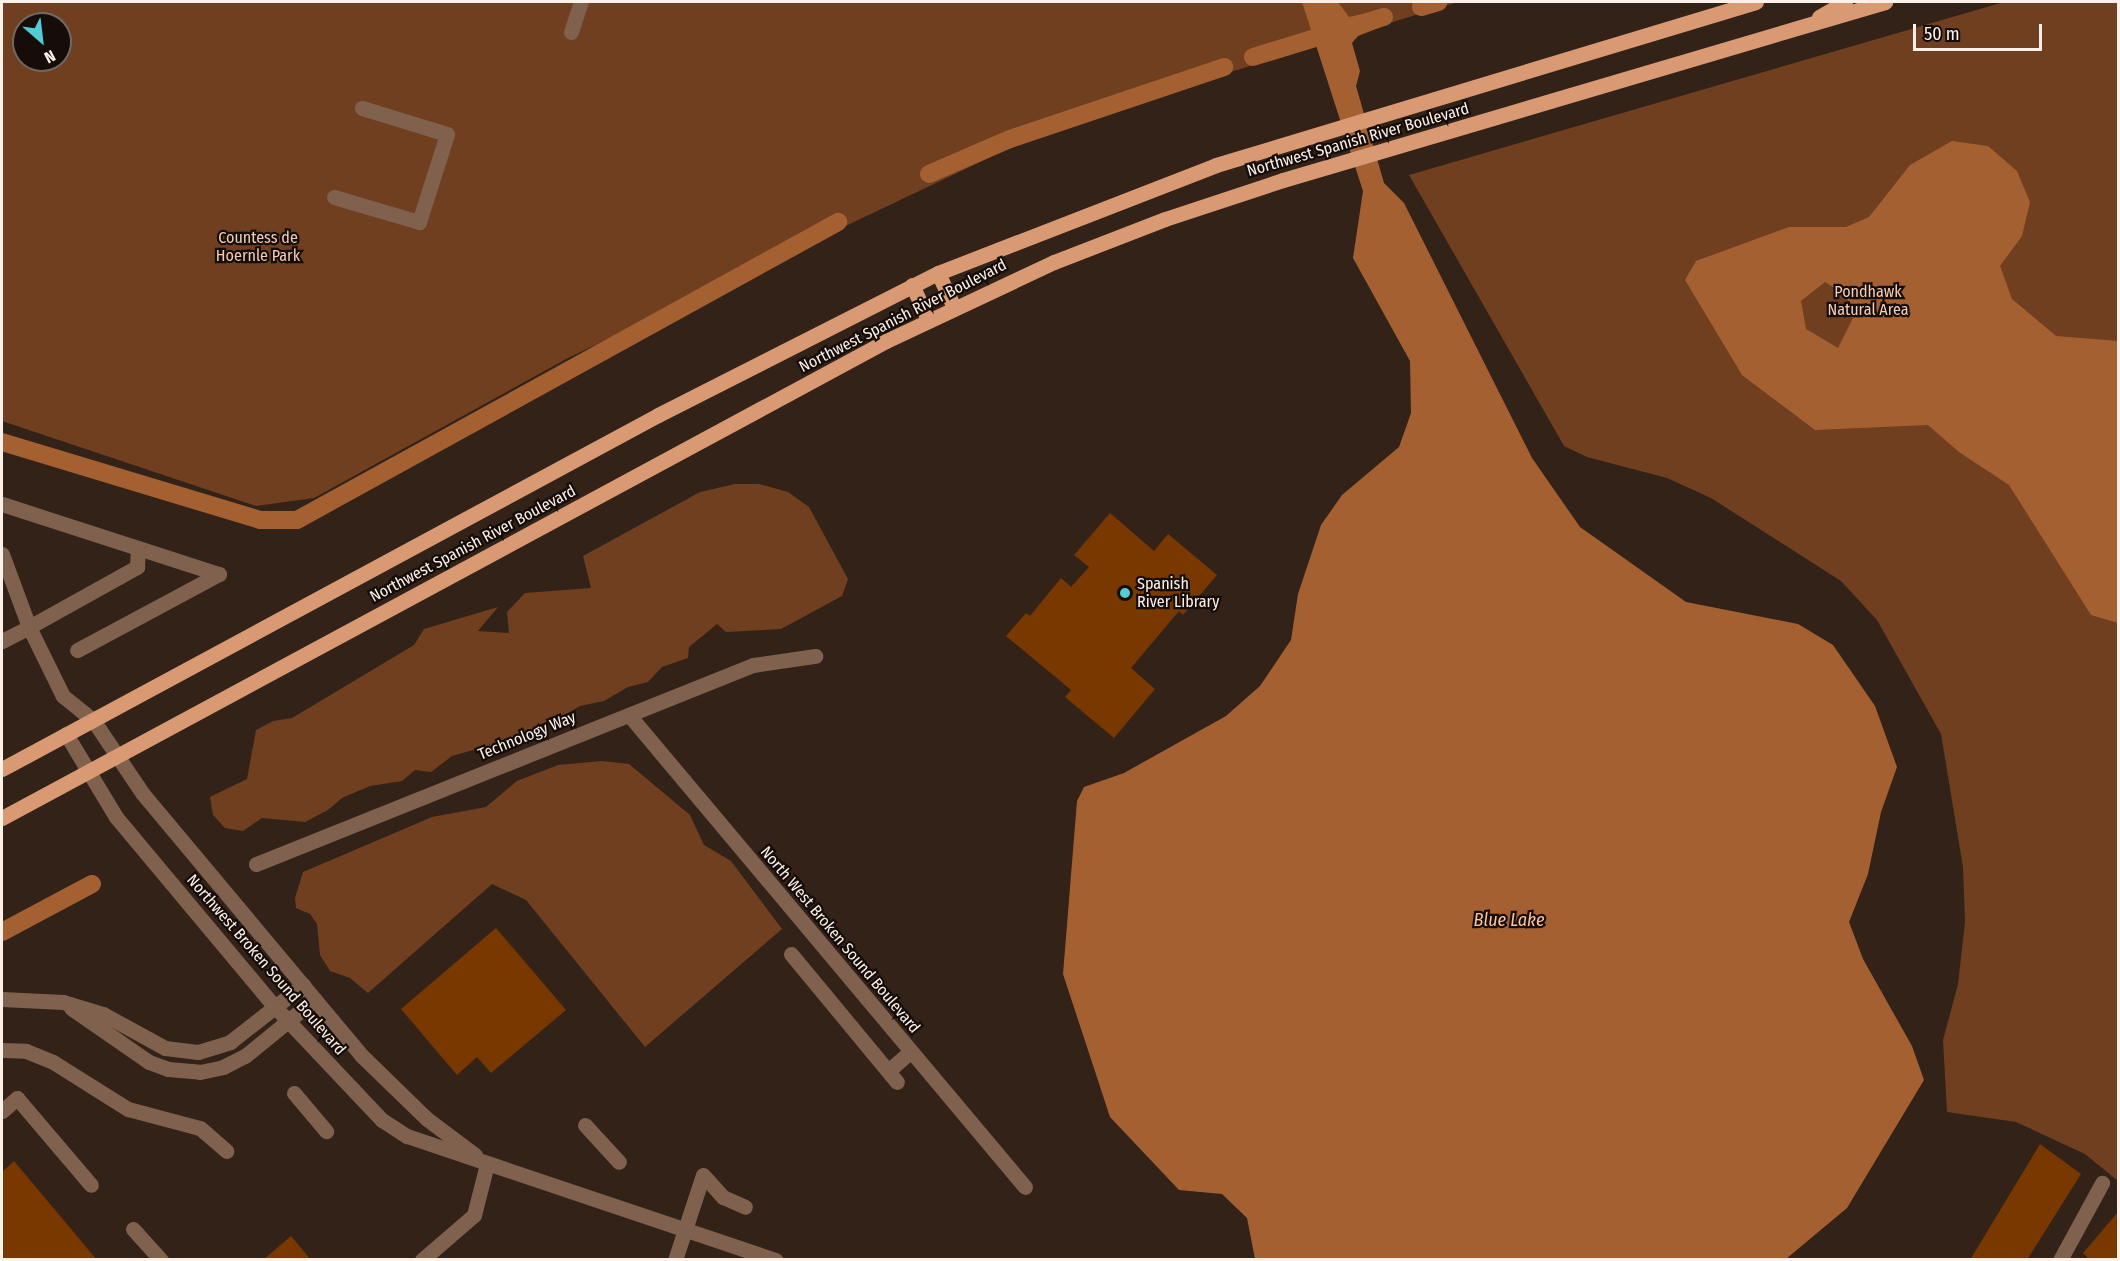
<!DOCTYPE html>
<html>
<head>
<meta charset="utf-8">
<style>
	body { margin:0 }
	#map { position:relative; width:2120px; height:1261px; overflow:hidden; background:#332218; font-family:"Fira Sans Condensed",sans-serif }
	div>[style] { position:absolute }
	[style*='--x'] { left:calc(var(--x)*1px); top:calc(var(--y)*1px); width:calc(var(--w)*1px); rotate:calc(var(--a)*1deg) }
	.green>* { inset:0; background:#6f3f20 }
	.water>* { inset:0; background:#a56032 }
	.canal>* { height:18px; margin:-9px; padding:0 9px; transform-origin:9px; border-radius:9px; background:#a56032 }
	.building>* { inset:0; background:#793800 }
	.minor>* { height:15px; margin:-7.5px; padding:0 7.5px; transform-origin:7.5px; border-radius:7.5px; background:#7f614e }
	.major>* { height:15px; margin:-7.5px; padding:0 7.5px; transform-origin:7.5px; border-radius:7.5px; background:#d99a73 }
	.dots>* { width:16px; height:16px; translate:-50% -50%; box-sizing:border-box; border:3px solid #150d09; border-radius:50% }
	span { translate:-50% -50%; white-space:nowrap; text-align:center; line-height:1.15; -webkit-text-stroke:4.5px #150d09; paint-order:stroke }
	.street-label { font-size:16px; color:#fdf1ea }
	.park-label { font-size:16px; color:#f5cdb5 }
	.poi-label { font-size:16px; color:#fdf1ea }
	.left { translate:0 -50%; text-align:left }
	.water-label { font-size:18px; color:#ffc4a0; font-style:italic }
	.frame { position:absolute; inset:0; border:3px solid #fdf1ea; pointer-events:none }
	.north { position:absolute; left:12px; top:12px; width:60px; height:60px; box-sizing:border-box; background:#150d09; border:2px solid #726863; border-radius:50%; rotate:152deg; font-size:16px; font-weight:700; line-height:24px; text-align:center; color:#fdf1ea }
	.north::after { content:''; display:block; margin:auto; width:21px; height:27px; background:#52ccd5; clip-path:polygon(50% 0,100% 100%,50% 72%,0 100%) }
	.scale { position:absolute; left:1913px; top:24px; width:129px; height:27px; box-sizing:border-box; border:3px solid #fdf1ea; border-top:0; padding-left:8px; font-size:18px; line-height:21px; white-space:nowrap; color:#fdf1ea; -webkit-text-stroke:4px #150d09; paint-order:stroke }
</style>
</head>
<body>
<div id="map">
	<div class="green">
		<div style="clip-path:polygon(evenodd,2px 2px,1458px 2px,1058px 125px,568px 358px,314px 498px,256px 506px,2px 421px,2px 2px,24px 24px,60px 24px,60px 60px,24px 60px,24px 24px)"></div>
		<div style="clip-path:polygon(2004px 2px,2118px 2px,2118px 1181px,2085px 1154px,2016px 1122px,1947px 1112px,1943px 1040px,1958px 984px,1965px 922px,1963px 867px,1941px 734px,1877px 620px,1841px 581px,1711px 498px,1667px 478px,1587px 457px,1564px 446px,1409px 175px)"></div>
		<div style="clip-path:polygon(735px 484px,759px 484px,788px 492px,809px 507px,848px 579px,842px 596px,781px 629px,726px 632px,717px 624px,689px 647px,688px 658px,662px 667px,648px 682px,628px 687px,604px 701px,580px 706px,511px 746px,487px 746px,452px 756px,431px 772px,415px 770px,402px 781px,370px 786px,342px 798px,328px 810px,305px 822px,262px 818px,243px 831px,225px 828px,213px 815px,210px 797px,247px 779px,256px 730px,273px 721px,292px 718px,414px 645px,424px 629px,498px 607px,478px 631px,509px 633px,507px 612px,525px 593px,591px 588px,583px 556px,700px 492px)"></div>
		<div style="clip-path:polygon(602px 761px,629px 764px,690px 815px,704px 845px,731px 861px,782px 929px,645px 1047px,526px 900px,492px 884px,368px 993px,350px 978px,330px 971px,320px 955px,317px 924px,310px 914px,296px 908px,295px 898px,303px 872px,432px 817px,486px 807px,517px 781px,558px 765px)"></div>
	</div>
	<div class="water">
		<div style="clip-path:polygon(1302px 2px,1338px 2px,1349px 17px,1377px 11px,1383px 14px,1381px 27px,1358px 36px,1352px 43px,1360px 71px,1356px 86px,1384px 183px,1404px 203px,1532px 458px,1580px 527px,1686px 602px,1798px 624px,1833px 645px,1875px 706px,1897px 767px,1881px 812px,1868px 874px,1849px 922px,1863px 959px,1912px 1046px,1924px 1080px,1847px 1208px,1786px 1259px,1255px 1259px,1247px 1218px,1222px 1194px,1179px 1190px,1110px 1117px,1063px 974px,1077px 801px,1084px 787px,1124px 773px,1226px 716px,1260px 686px,1291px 640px,1298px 594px,1321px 525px,1342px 495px,1399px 447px,1411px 413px,1410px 361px,1353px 258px,1363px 191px)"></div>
		<div style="clip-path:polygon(evenodd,1952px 141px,1988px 146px,2017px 171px,2030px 202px,2022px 236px,2000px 266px,2012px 299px,2056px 336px,2118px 341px,2118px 623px,2091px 615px,2009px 485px,1959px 452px,1928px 425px,1815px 430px,1742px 375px,1685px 280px,1696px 261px,1789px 227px,1846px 227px,1869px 217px,1910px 165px,1952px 141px,1825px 282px,1843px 293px,1856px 312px,1838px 348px,1806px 329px,1801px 301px,1825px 282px)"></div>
	</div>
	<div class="canal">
		<div style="--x:1421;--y:7;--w:18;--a:-16"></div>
		<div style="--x:1253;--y:57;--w:137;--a:-17"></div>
		<div style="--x:929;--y:174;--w:88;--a:-23.4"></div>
		<div style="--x:1010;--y:139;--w:226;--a:-18.6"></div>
		<div style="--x:2;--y:442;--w:270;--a:16.8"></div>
		<div style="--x:261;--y:520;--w:36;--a:0"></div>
		<div style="--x:297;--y:520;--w:618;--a:-28.85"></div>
		<div style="--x:2;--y:932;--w:102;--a:-28.1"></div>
	</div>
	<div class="building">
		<div style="clip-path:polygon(1110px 513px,1154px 551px,1168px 534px,1217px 575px,1183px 615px,1179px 611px,1131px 668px,1155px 689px,1114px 738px,1065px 697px,1071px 690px,1006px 636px,1026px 613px,1030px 616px,1061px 578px,1071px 587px,1089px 567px,1074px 555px)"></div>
		<div style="clip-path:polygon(496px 928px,566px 1010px,491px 1073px,477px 1057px,457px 1075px,401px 1009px)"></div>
		<div style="clip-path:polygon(2040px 1144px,2081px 1174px,2027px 1260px,1970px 1260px)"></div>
		<div style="clip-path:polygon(14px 1161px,97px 1260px,2px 1260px,2px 1172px)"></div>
		<div style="clip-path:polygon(2118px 1212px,2118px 1260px,2090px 1260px,2083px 1253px)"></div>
		<div style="clip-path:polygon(291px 1236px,311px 1260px,263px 1260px)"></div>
	</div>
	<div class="minor">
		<div style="--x:571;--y:32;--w:32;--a:-72"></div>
		<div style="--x:334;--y:197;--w:89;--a:16.4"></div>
		<div style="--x:419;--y:222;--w:92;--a:-72.3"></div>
		<div style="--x:447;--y:134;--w:89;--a:-163"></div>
		<div style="--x:2;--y:504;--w:228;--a:17.9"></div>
		<div style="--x:219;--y:574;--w:161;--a:151.8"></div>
		<div style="--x:2;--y:554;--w:78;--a:69.7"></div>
		<div style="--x:29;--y:627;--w:124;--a:-29.1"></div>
		<div style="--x:137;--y:567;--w:19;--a:-87"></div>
		<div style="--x:2;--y:641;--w:30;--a:-27"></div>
		<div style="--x:29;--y:627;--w:77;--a:63.8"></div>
		<div style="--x:63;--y:696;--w:38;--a:39"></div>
		<div style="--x:93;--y:720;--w:89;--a:56"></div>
		<div style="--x:143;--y:794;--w:340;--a:50.1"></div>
		<div style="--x:361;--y:1055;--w:92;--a:44.1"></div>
		<div style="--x:427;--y:1119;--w:60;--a:36.9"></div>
		<div style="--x:629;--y:715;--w:616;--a:50"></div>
		<div style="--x:66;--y:734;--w:97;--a:58.9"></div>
		<div style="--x:116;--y:817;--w:248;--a:50.1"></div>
		<div style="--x:275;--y:1007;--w:156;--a:46.6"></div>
		<div style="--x:382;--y:1120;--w:30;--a:33"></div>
		<div style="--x:407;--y:1136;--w:389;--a:18.6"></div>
		<div style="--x:256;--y:864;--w:535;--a:-21.82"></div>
		<div style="--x:753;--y:665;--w:63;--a:-8.3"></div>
		<div style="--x:791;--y:954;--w:166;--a:50.4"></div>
		<div style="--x:2;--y:999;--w:61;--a:2.8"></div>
		<div style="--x:63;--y:1002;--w:42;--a:16.7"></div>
		<div style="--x:103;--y:1014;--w:71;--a:28.7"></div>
		<div style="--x:165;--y:1048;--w:33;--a:7"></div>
		<div style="--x:198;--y:1052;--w:34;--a:-17"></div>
		<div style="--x:230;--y:1042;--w:93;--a:-38"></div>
		<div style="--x:71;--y:1008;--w:95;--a:34.7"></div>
		<div style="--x:149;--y:1062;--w:20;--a:20"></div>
		<div style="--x:168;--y:1069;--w:32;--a:5"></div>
		<div style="--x:200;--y:1072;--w:24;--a:-12"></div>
		<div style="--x:223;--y:1067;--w:25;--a:-27"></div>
		<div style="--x:245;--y:1056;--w:90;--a:-39.2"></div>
		<div style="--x:2;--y:1050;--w:24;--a:2"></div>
		<div style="--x:26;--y:1051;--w:29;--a:22"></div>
		<div style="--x:53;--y:1062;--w:89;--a:32.1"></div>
		<div style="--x:128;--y:1109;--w:74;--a:14.8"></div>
		<div style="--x:200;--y:1128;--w:35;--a:41"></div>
		<div style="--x:888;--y:1071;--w:30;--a:-41"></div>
		<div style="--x:294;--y:1093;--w:50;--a:49.9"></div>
		<div style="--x:2;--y:1111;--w:20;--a:-41"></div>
		<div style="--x:17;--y:1098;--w:114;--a:49.6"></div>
		<div style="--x:585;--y:1125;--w:50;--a:47.4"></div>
		<div style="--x:133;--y:1229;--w:42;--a:47.9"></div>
		<div style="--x:422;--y:1260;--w:69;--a:-40.9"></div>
		<div style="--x:474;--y:1215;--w:53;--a:-75.7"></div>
		<div style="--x:675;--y:1260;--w:89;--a:-71.8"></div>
		<div style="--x:703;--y:1175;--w:30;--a:48"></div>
		<div style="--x:723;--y:1197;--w:24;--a:24"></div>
		<div style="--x:2060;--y:1260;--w:88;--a:-61.4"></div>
	</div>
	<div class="major">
		<div style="--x:1819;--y:17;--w:30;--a:-30"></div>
		<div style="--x:938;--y:273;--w:38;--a:65"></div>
		<div style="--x:912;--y:285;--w:38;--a:65"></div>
		<div style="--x:2;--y:769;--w:745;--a:-28.35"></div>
		<div style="--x:658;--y:415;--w:314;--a:-26.9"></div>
		<div style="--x:938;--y:273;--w:298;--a:-21.2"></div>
		<div style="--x:1216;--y:165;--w:564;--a:-16.8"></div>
		<div style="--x:2;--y:818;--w:1004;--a:-28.35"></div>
		<div style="--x:886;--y:341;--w:186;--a:-25.2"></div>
		<div style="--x:1054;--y:262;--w:119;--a:-21.2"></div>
		<div style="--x:1165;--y:219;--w:124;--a:-18.3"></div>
		<div style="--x:1283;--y:180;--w:628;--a:-16.47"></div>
	</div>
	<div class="dots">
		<div style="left:1125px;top:593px;background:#52ccd5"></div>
	</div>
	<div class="street-label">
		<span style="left:1358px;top:140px;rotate:-16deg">Northwest Spanish River Boulevard</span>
		<span style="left:903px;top:316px;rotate:-27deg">Northwest Spanish River Boulevard</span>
		<span style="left:473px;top:544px;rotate:-28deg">Northwest Spanish River Boulevard</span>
		<span style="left:527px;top:736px;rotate:-22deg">Technology Way</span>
		<span style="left:840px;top:940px;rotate:50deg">North West Broken Sound Boulevard</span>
		<span style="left:266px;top:965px;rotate:49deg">Northwest Broken Sound Boulevard</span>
	</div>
	<div class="park-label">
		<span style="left:258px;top:247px">Countess de<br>Hoernle Park</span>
		<span style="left:1868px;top:301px">Pondhawk<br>Natural Area</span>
	</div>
	<div class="poi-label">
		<span class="left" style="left:1137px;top:593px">Spanish<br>River Library</span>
	</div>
	<div class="water-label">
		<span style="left:1509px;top:920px">Blue Lake</span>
	</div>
	<div class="frame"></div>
	<div class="north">N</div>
	<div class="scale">50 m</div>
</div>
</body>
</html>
